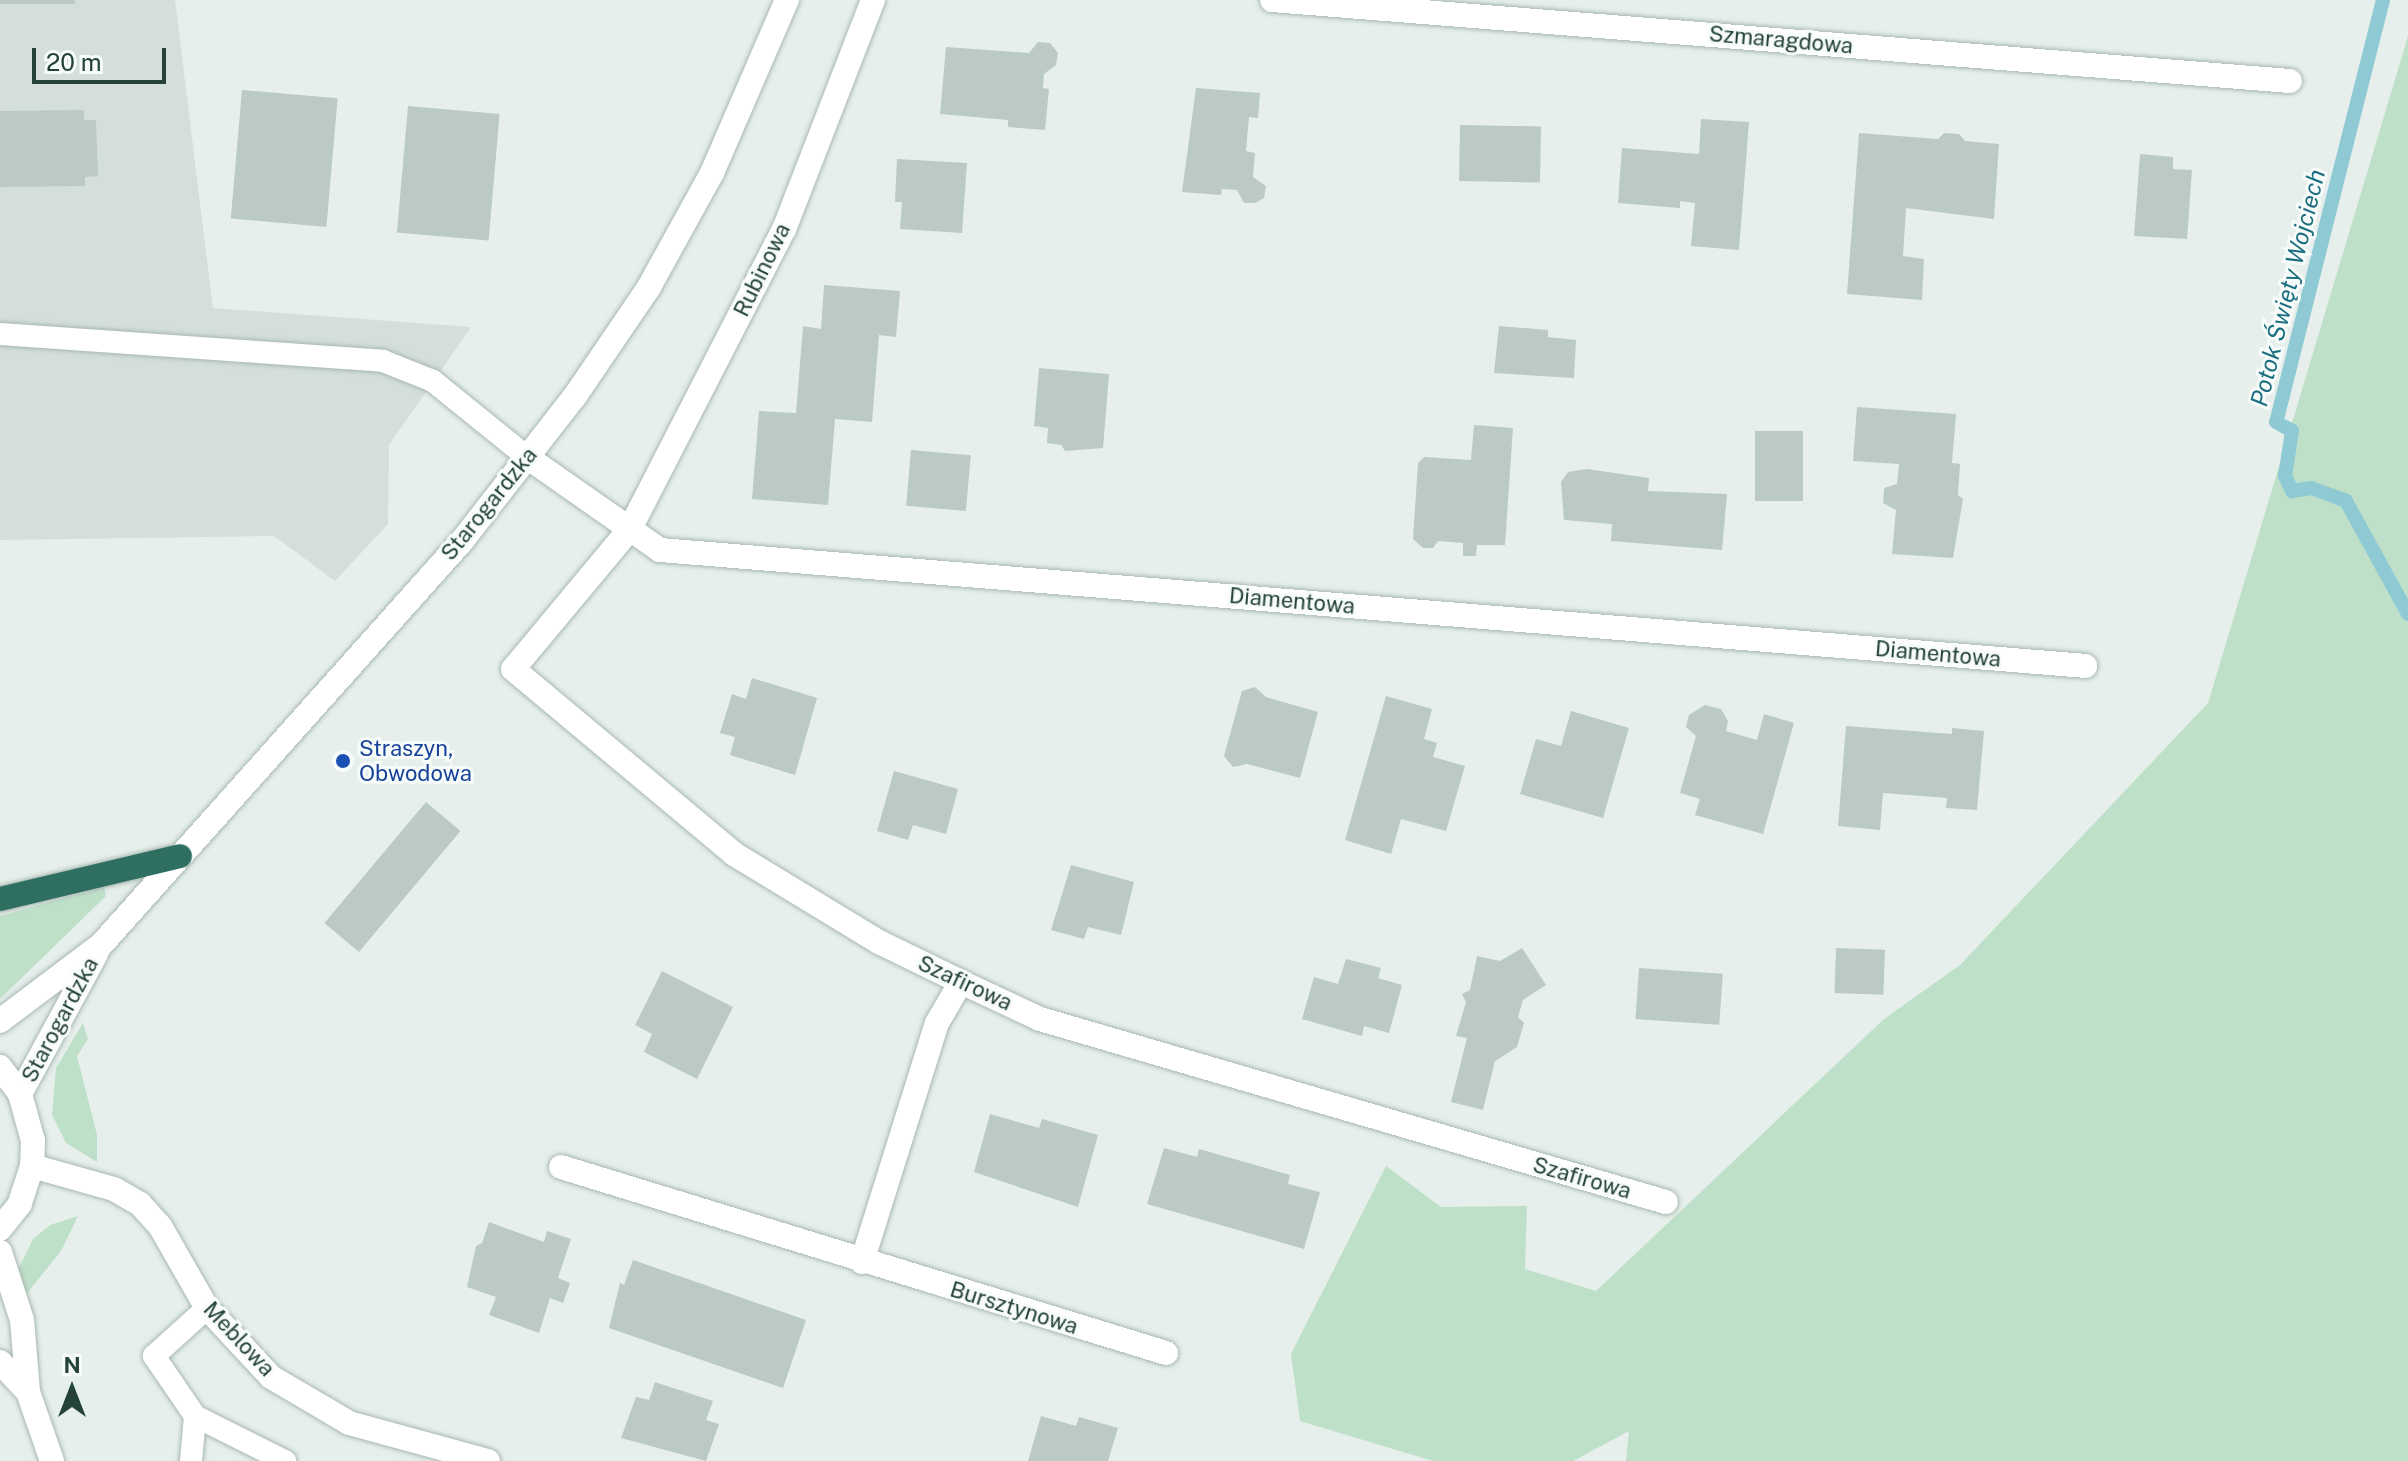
<!DOCTYPE html>
<html>
<head>
<meta charset="utf-8">
<style>
	body { margin:0 }
	#map { position:relative; width:2408px; height:1461px; overflow:hidden; background:#e6efeb; font-family:"Public Sans",sans-serif }
	div>[style] { position:absolute }
	[style*='--x'] { left:calc(var(--x)*1px); top:calc(var(--y)*1px); width:calc(var(--w)*1px); rotate:calc(var(--a)*1deg) }
	.built>* { inset:0; background:#d4dfda }
	.green>* { inset:0; background:#bfe0c8 }
	.stream>* { height:14px; margin:-7px; padding:0 7px; transform-origin:7px; border-radius:7px; background:#8ec9d4 }
	.building>* { inset:0; background:#bbcac4; transform-origin:0 0 }
	.roads { filter:drop-shadow(0 0 2px #a8b8b2) drop-shadow(0 0 2px #a8b8b2) }
	.lane>* { height:22px; margin:-11px; padding:0 11px; transform-origin:11px; border-radius:11px; background:#fff }
	.street>* { height:24px; margin:-12px; padding:0 12px; transform-origin:12px; border-radius:12px; background:#fff }
	.secondary>* { height:24px; margin:-12px; padding:0 12px; transform-origin:12px; border-radius:12px; background:#fff }
	.highway>* { height:24px; margin:-12px; padding:0 12px; transform-origin:12px; border-radius:12px; background:#2f6f62 }
	.dots>* { width:22px; height:22px; translate:-50% -50%; box-sizing:border-box; border:4px solid #f7fbf9; border-radius:50% }
	span { translate:-50% -50%; white-space:nowrap; text-align:center; line-height:1.15; -webkit-text-stroke:6px #f7fbf9; paint-order:stroke }
	.street-label { font-size:22px; color:#24423a }
	.transit-label { font-size:22px; color:#164399 }
	.left { translate:0 -50%; text-align:left }
	.water-label { font-size:24px; color:#1c6f80; font-style:italic }
	.north { position:absolute; left:32px; top:1349px; width:80px; height:80px; -webkit-text-stroke:6px #f7fbf9; paint-order:stroke; rotate:0deg; font-size:22px; font-weight:700; line-height:32px; text-align:center; color:#24423a }
	.north::after { content:''; display:block; margin:auto; width:28px; height:36px; background:#24423a; clip-path:polygon(50% 0,100% 100%,50% 72%,0 100%) }
	.scale { position:absolute; left:32px; top:48px; width:134px; height:36px; box-sizing:border-box; border:4px solid #24423a; border-top:0; padding-left:10px; font-size:24px; line-height:28px; white-space:nowrap; color:#24423a; -webkit-text-stroke:6px #f7fbf9; paint-order:stroke }
</style>
</head>
<body>
<div id="map">
	<div class="built">
		<div style="clip-path:polygon(0 0,175px 0,213px 308px,471px 327px,389px 445px,388px 524px,335px 581px,274px 536px,0 540px)"></div>
	</div>
	<div class="green">
		<div style="clip-path:polygon(2408px 36px,2408px 1461px,1626px 1461px,1629px 1431px,1573px 1461px,1433px 1461px,1300px 1421px,1291px 1354px,1386px 1166px,1441px 1207px,1527px 1206px,1525px 1269px,1596px 1291px,1884px 1019px,1960px 965px,2208px 703px)"></div>
		<div style="clip-path:polygon(104px 887px,106px 896px,0 999px,0 916px)"></div>
		<div style="clip-path:polygon(83px 1023px,88px 1039px,77px 1056px,97px 1135px,97px 1162px,66px 1143px,52px 1115px,56px 1068px)"></div>
		<div style="clip-path:polygon(78px 1216px,61px 1251px,23px 1298px,19px 1268px,33px 1239px,50px 1225px)"></div>
	</div>
	<div class="stream">
		<div style="--x:2383;--y:0;--w:435;--a:104.2"></div>
		<div style="--x:2276;--y:422;--w:18;--a:29"></div>
		<div style="--x:2292;--y:431;--w:46;--a:98.8"></div>
		<div style="--x:2285;--y:476;--w:17;--a:65"></div>
		<div style="--x:2292;--y:491;--w:19;--a:-9"></div>
		<div style="--x:2311;--y:488;--w:37;--a:20"></div>
		<div style="--x:2346;--y:501;--w:129;--a:61.2"></div>
	</div>
	<div class="building">
		<div style="left:0;top:0;width:75px;height:4px"></div>
		<div style="clip-path:polygon(1038px 42px,1050px 43px,1058px 53px,1056px 65px,1044px 74px,1043px 88px,1049px 89px,1045px 130px,1008px 127px,1008px 120px,940px 114px,946px 47px,1029px 53px)"></div>
		<div style="clip-path:polygon(1196px 88px,1260px 93px,1258px 118px,1249px 117px,1246px 151px,1255px 153px,1253px 177px,1266px 186px,1264px 198px,1255px 203px,1244px 203px,1237px 190px,1222px 189px,1221px 195px,1182px 192px)"></div>
		<div style="left:242px;top:90px;width:96px;height:129px;rotate:5deg"></div>
		<div style="left:408px;top:106px;width:92px;height:127px;rotate:5deg"></div>
		<div style="clip-path:polygon(84px 110px,84px 120px,96px 120px,98px 176px,85px 177px,85px 186px,0 187px,0 111px)"></div>
		<div style="clip-path:polygon(1701px 119px,1749px 122px,1739px 250px,1691px 246px,1695px 203px,1680px 201px,1680px 208px,1618px 203px,1622px 148px,1699px 154px)"></div>
		<div style="left:1460px;top:125px;width:81px;height:56px;rotate:1deg"></div>
		<div style="clip-path:polygon(1859px 133px,1938px 139px,1944px 133px,1959px 134px,1965px 141px,1999px 144px,1994px 219px,1906px 208px,1903px 256px,1924px 259px,1922px 300px,1847px 294px)"></div>
		<div style="clip-path:polygon(2140px 154px,2173px 157px,2173px 169px,2192px 170px,2187px 239px,2134px 236px)"></div>
		<div style="clip-path:polygon(897px 159px,967px 163px,962px 233px,900px 229px,902px 202px,895px 202px)"></div>
		<div style="clip-path:polygon(824px 285px,900px 291px,896px 337px,879px 335px,872px 422px,835px 419px,828px 505px,752px 499px,759px 411px,796px 413px,803px 326px,821px 329px)"></div>
		<div style="clip-path:polygon(1499px 326px,1548px 330px,1548px 337px,1576px 340px,1574px 378px,1494px 373px)"></div>
		<div style="clip-path:polygon(1039px 368px,1109px 374px,1103px 448px,1065px 451px,1061px 445px,1047px 443px,1048px 428px,1034px 426px)"></div>
		<div style="clip-path:polygon(1857px 407px,1956px 414px,1952px 463px,1960px 464px,1958px 495px,1963px 499px,1953px 558px,1892px 554px,1896px 510px,1883px 503px,1884px 488px,1897px 484px,1899px 464px,1853px 461px)"></div>
		<div style="clip-path:polygon(1474px 425px,1513px 428px,1505px 545px,1477px 545px,1476px 556px,1463px 556px,1463px 543px,1438px 541px,1433px 548px,1423px 548px,1413px 539px,1418px 463px,1424px 457px,1471px 460px)"></div>
		<div style="left:1755px;top:431px;width:48px;height:70px"></div>
		<div style="left:911px;top:450px;width:60px;height:56px;rotate:5deg"></div>
		<div style="clip-path:polygon(1587px 469px,1649px 478px,1648px 491px,1727px 494px,1722px 550px,1611px 541px,1612px 524px,1564px 520px,1561px 482px,1568px 472px)"></div>
		<div style="clip-path:polygon(752px 678px,817px 698px,795px 775px,730px 755px,735px 737px,720px 733px,732px 694px,746px 699px)"></div>
		<div style="clip-path:polygon(1255px 687px,1266px 697px,1318px 712px,1300px 778px,1247px 764px,1233px 767px,1224px 756px,1242px 691px)"></div>
		<div style="clip-path:polygon(1386px 696px,1432px 709px,1424px 739px,1437px 743px,1433px 757px,1465px 766px,1446px 831px,1401px 819px,1391px 854px,1345px 840px)"></div>
		<div style="clip-path:polygon(1705px 705px,1721px 709px,1728px 721px,1726px 731px,1757px 740px,1764px 714px,1794px 723px,1763px 834px,1695px 815px,1700px 799px,1680px 793px,1696px 736px,1686px 727px,1689px 715px)"></div>
		<div style="clip-path:polygon(1571px 711px,1629px 728px,1603px 818px,1520px 794px,1536px 739px,1561px 746px)"></div>
		<div style="clip-path:polygon(1846px 726px,1952px 734px,1952px 728px,1984px 731px,1977px 810px,1946px 808px,1947px 798px,1883px 793px,1880px 830px,1838px 826px)"></div>
		<div style="clip-path:polygon(894px 771px,958px 789px,946px 834px,913px 825px,908px 840px,877px 831px)"></div>
		<div style="left:426px;top:802px;width:45px;height:158px;rotate:40deg"></div>
		<div style="clip-path:polygon(1071px 865px,1134px 882px,1121px 935px,1088px 927px,1084px 939px,1051px 930px)"></div>
		<div style="clip-path:polygon(1522px 948px,1546px 985px,1523px 1000px,1518px 1017px,1524px 1023px,1517px 1047px,1495px 1061px,1483px 1110px,1451px 1102px,1467px 1038px,1456px 1036px,1466px 1002px,1462px 994px,1470px 990px,1477px 956px,1500px 961px)"></div>
		<div style="left:1836px;top:948px;width:49px;height:45px;rotate:2deg"></div>
		<div style="clip-path:polygon(1346px 959px,1381px 968px,1378px 978px,1402px 985px,1389px 1033px,1364px 1026px,1362px 1036px,1302px 1019px,1314px 977px,1338px 984px)"></div>
		<div style="left:1639px;top:968px;width:84px;height:51px;rotate:4deg"></div>
		<div style="clip-path:polygon(662px 971px,733px 1007px,697px 1079px,644px 1052px,652px 1034px,635px 1025px)"></div>
		<div style="clip-path:polygon(990px 1114px,1039px 1128px,1042px 1119px,1098px 1135px,1078px 1207px,974px 1172px)"></div>
		<div style="clip-path:polygon(1164px 1148px,1197px 1157px,1199px 1149px,1290px 1175px,1288px 1184px,1320px 1192px,1304px 1249px,1147px 1204px)"></div>
		<div style="clip-path:polygon(489px 1222px,544px 1242px,547px 1231px,571px 1239px,558px 1278px,570px 1283px,563px 1303px,550px 1298px,539px 1333px,489px 1315px,496px 1297px,467px 1287px,476px 1246px,482px 1243px)"></div>
		<div style="clip-path:polygon(633px 1260px,806px 1320px,783px 1388px,609px 1328px,620px 1283px,624px 1285px)"></div>
		<div style="clip-path:polygon(655px 1382px,713px 1401px,706px 1420px,719px 1424px,706px 1461px,621px 1438px,636px 1397px,649px 1400px)"></div>
		<div style="clip-path:polygon(1041px 1416px,1076px 1426px,1079px 1417px,1118px 1428px,1108px 1461px,1028px 1461px)"></div>
	</div>
	<div class="roads">
		<div class="lane">
			<div style="--x:0;--y:334;--w:384;--a:4"></div>
			<div style="--x:383;--y:361;--w:54;--a:21.8"></div>
			<div style="--x:433;--y:381;--w:121;--a:39"></div>
			<div style="--x:195;--y:1416;--w:101;--a:26.6"></div>
			<div style="--x:191;--y:1461;--w:45;--a:-84.9"></div>
			<div style="--x:195;--y:1416;--w:73;--a:-124.3"></div>
			<div style="--x:154;--y:1356;--w:72;--a:-42.2"></div>
		</div>
		<div class="street">
			<div style="--x:873;--y:0;--w:246;--a:111.2"></div>
			<div style="--x:784;--y:229;--w:339;--a:117.2"></div>
			<div style="--x:629;--y:530;--w:181;--a:129.8"></div>
			<div style="--x:513;--y:669;--w:288;--a:39.9"></div>
			<div style="--x:734;--y:854;--w:170;--a:31.3"></div>
			<div style="--x:879;--y:942;--w:91;--a:26"></div>
			<div style="--x:961;--y:982;--w:87;--a:25.1"></div>
			<div style="--x:1040;--y:1019;--w:652;--a:16.3"></div>
			<div style="--x:1272;--y:0;--w:1021;--a:4.55"></div>
			<div style="--x:527;--y:457;--w:162;--a:35"></div>
			<div style="--x:660;--y:550;--w:1430;--a:4.65"></div>
			<div style="--x:32;--y:1166;--w:85;--a:15.7"></div>
			<div style="--x:114;--y:1189;--w:30;--a:30"></div>
			<div style="--x:140;--y:1204;--w:30;--a:48"></div>
			<div style="--x:160;--y:1226;--w:95;--a:60.2"></div>
			<div style="--x:207;--y:1308;--w:94;--a:47.2"></div>
			<div style="--x:271;--y:1377;--w:91;--a:30.5"></div>
			<div style="--x:349;--y:1423;--w:144;--a:15.3"></div>
			<div style="--x:561;--y:1167;--w:633;--a:17.09"></div>
			<div style="--x:862;--y:1262;--w:250;--a:-72.6"></div>
			<div style="--x:937;--y:1023;--w:48;--a:-59.7"></div>
		</div>
		<div class="secondary">
			<div style="--x:0;--y:1021;--w:126;--a:-37"></div>
			<div style="--x:101;--y:945;--w:542;--a:-48.22"></div>
			<div style="--x:462;--y:541;--w:184;--a:-52.1"></div>
			<div style="--x:575;--y:396;--w:132;--a:-55.8"></div>
			<div style="--x:649;--y:287;--w:130;--a:-61.1"></div>
			<div style="--x:712;--y:173;--w:189;--a:-66.6"></div>
			<div style="--x:0;--y:1067;--w:34;--a:53"></div>
			<div style="--x:20;--y:1094;--w:49;--a:74.5"></div>
			<div style="--x:33;--y:1141;--w:25;--a:92"></div>
			<div style="--x:32;--y:1166;--w:40;--a:108"></div>
			<div style="--x:20;--y:1204;--w:32;--a:129"></div>
			<div style="--x:20;--y:1094;--w:159;--a:-61.5"></div>
			<div style="--x:0;--y:1252;--w:71;--a:72.1"></div>
			<div style="--x:22;--y:1320;--w:72;--a:85.2"></div>
			<div style="--x:28;--y:1392;--w:73;--a:70.8"></div>
			<div style="--x:0;--y:1362;--w:41;--a:47"></div>
		</div>
		<div class="highway">
			<div style="--x:0;--y:899;--w:185;--a:-13.4"></div>
		</div>
	</div>
	<div class="dots">
		<div style="left:343px;top:761px;background:#1a4fb4"></div>
	</div>
	<div class="street-label">
		<span style="left:1781px;top:40px;rotate:5deg">Szmaragdowa</span>
		<span style="left:762px;top:270px;rotate:-64deg">Rubinowa</span>
		<span style="left:489px;top:504px;rotate:-51deg">Starogardzka</span>
		<span style="left:1292px;top:601px;rotate:5deg">Diamentowa</span>
		<span style="left:1938px;top:654px;rotate:5deg">Diamentowa</span>
		<span style="left:965px;top:983px;rotate:25deg">Szafirowa</span>
		<span style="left:60px;top:1020px;rotate:-62deg">Starogardzka</span>
		<span style="left:1582px;top:1178px;rotate:16deg">Szafirowa</span>
		<span style="left:1014px;top:1308px;rotate:17deg">Bursztynowa</span>
		<span style="left:239px;top:1339px;rotate:47deg">Meblowa</span>
	</div>
	<div class="transit-label">
		<span class="left" style="left:359px;top:761px">Straszyn,<br>Obwodowa</span>
	</div>
	<div class="water-label">
		<span style="left:2288px;top:288px;rotate:-76deg">Potok Święty Wojciech</span>
	</div>
	<div class="north">N</div>
	<div class="scale">20 m</div>
</div>
</body>
</html>
